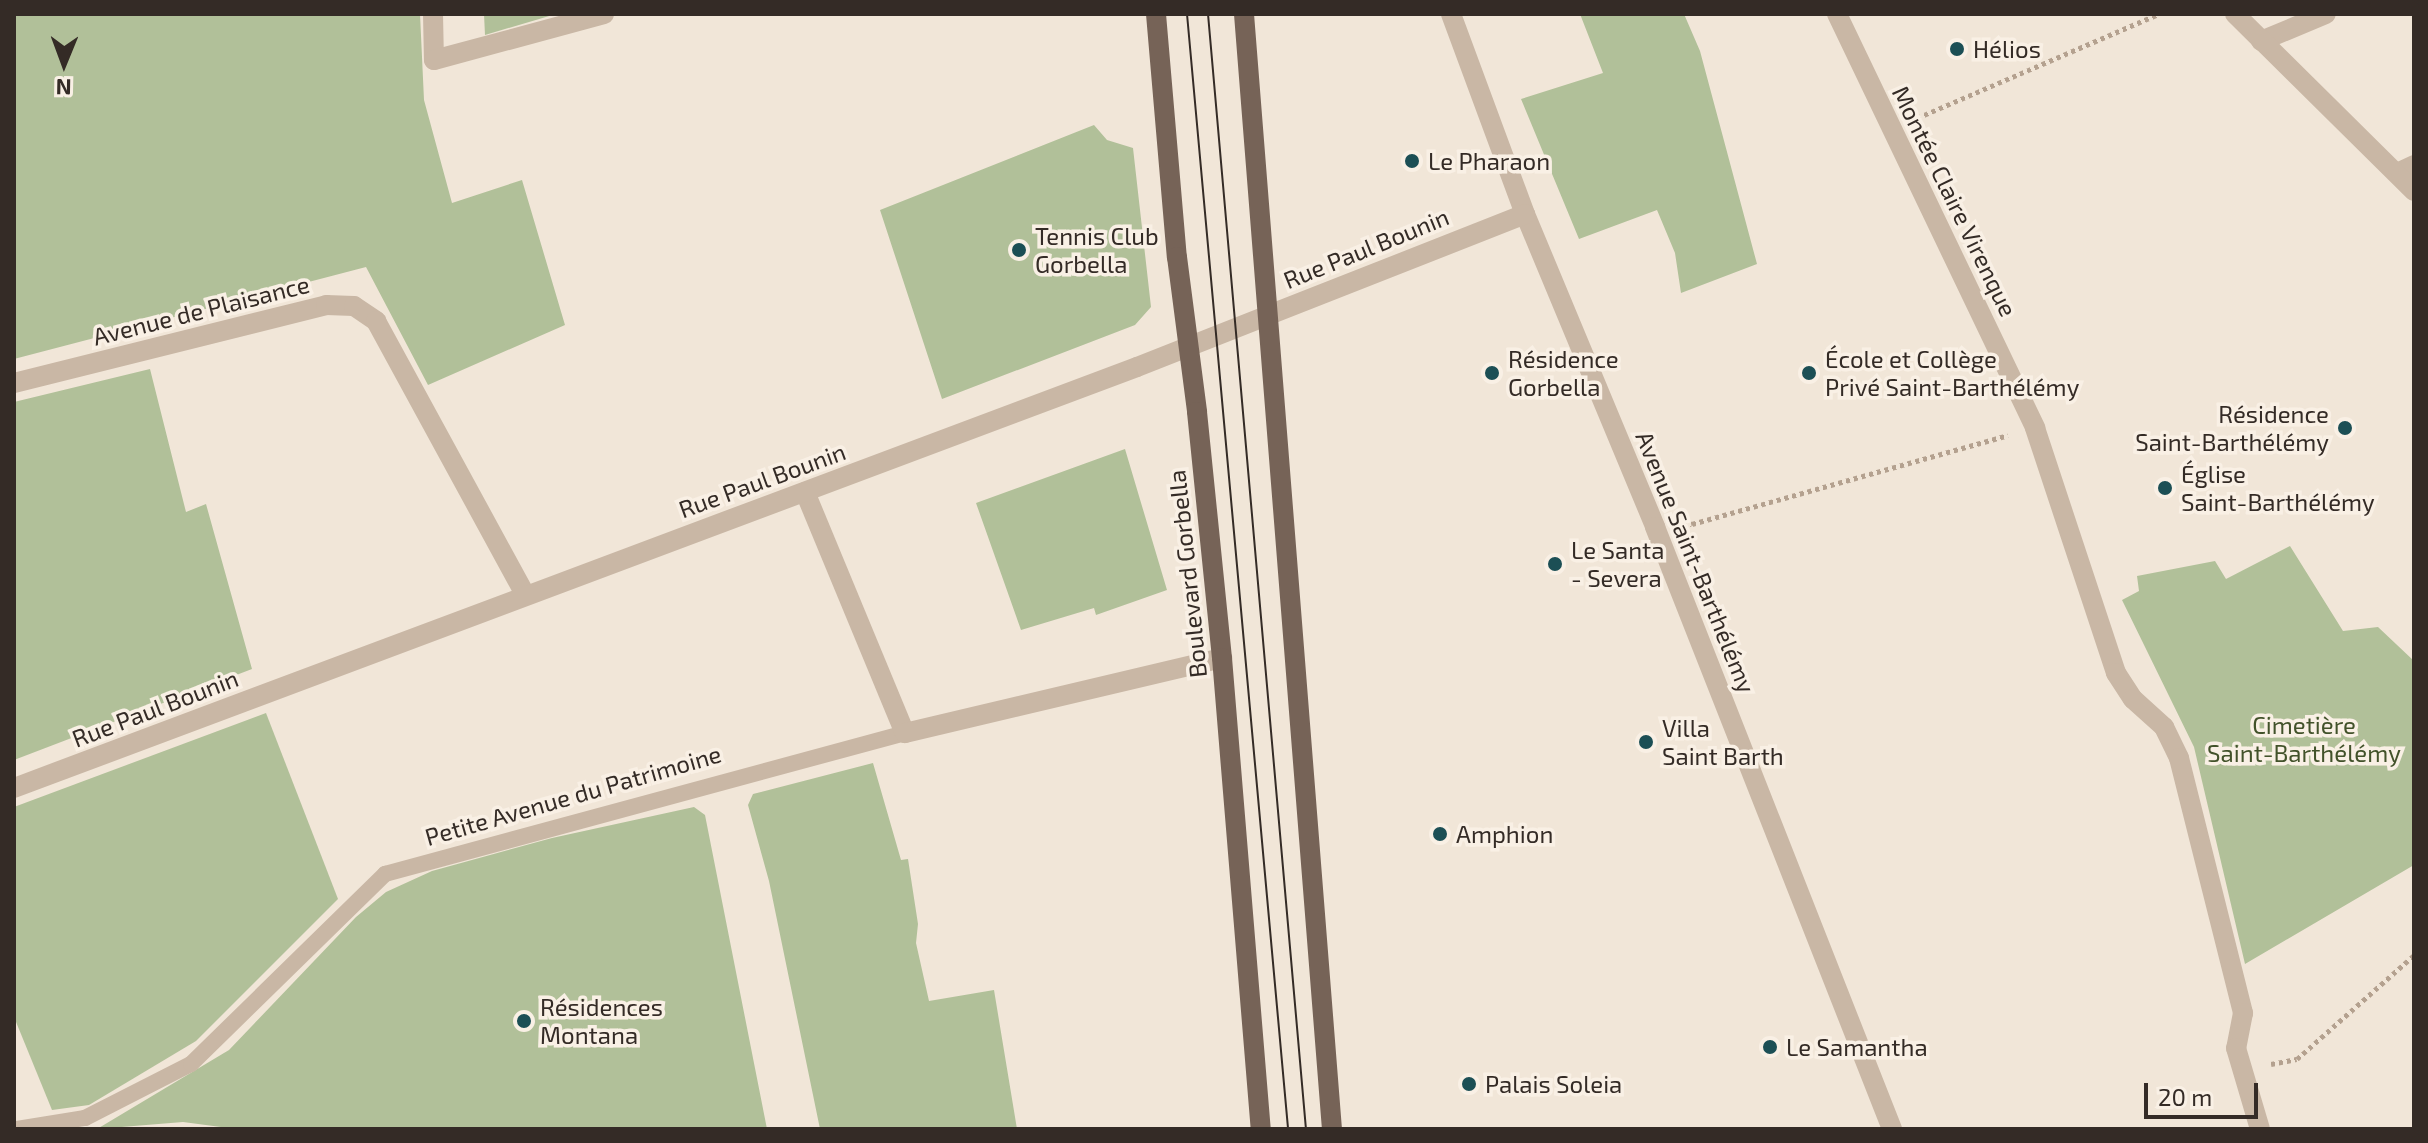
<!DOCTYPE html>
<html>
<head>
<meta charset="utf-8">
<style>
	body { margin:0 }
	#map { position:relative; width:2428px; height:1143px; overflow:hidden; background:#f1e6d8; font-family:"Exo 2",sans-serif }
	div>[style] { position:absolute }
	[style*='--x'] { left:calc(var(--x)*1px); top:calc(var(--y)*1px); width:calc(var(--w)*1px); rotate:calc(var(--a)*1deg) }
	.green>* { inset:0; background:#b1c099 }
	.path>* { height:5px; margin-top:-2.5px; transform-origin:0; background:repeating-linear-gradient(90deg,#b4a18f 0 4px,transparent 0 8px) }
	.service>* { height:16px; margin:-8px; padding:0 8px; transform-origin:8px; border-radius:8px; background:#c9b7a5 }
	.minor>* { height:20px; margin:-10px; padding:0 10px; transform-origin:10px; border-radius:10px; background:#c9b7a5 }
	.tertiary>* { height:20px; margin:-10px; padding:0 10px; transform-origin:10px; border-radius:10px; background:#c9b7a5 }
	.primary>* { height:20px; margin:-10px; padding:0 10px; transform-origin:10px; border-radius:10px; background:#766357 }
	.tram>* { height:2px; margin:-1px; padding:0 1px; transform-origin:1px; border-radius:1px; background:#342b26 }
	.dots>* { width:22px; height:22px; translate:-50% -50%; box-sizing:border-box; border:4px solid #f9f0e5; border-radius:50% }
	span { translate:-50% -50%; white-space:nowrap; text-align:center; line-height:1.15; -webkit-text-stroke:7px #f9f0e5; paint-order:stroke }
	.poi-label { font-size:24px; color:#342b26 }
	.left { translate:0 -50%; text-align:left }
	.right { translate:-100% -50%; text-align:right }
	.street-label { font-size:24px; color:#342b26 }
	.park-label { font-size:24px; color:#42522a }
	.frame { position:absolute; inset:0; border:16px solid #342b26; pointer-events:none }
	.north { position:absolute; left:24px; top:24px; width:80px; height:80px; -webkit-text-stroke:6px #f9f0e5; paint-order:stroke; rotate:181deg; font-size:22px; font-weight:700; line-height:32px; text-align:center; color:#342b26 }
	.north::after { content:''; display:block; margin:auto; width:28px; height:36px; background:#342b26; clip-path:polygon(50% 0,100% 100%,50% 72%,0 100%) }
	.scale { position:absolute; left:2144px; top:1083px; width:114px; height:36px; box-sizing:border-box; border:4px solid #342b26; border-top:0; padding-left:10px; font-size:24px; line-height:28px; white-space:nowrap; color:#342b26; -webkit-text-stroke:6px #f9f0e5; paint-order:stroke }
</style>
</head>
<body>
<div id="map">
	<div class="green">
		<div style="clip-path:polygon(14px 14px,420px 14px,424px 100px,452px 203px,522px 180px,565px 325px,428px 385px,366px 267px,14px 359px)"></div>
		<div style="clip-path:polygon(484px 14px,556px 14px,485px 35px)"></div>
		<div style="clip-path:polygon(1580px 14px,1684px 14px,1700px 51px,1757px 264px,1681px 293px,1675px 253px,1657px 210px,1579px 239px,1521px 99px,1603px 73px)"></div>
		<div style="clip-path:polygon(1094px 125px,1107px 140px,1133px 148px,1151px 307px,1135px 325px,942px 399px,880px 210px)"></div>
		<div style="clip-path:polygon(150px 369px,186px 512px,206px 504px,252px 669px,14px 760px,14px 402px)"></div>
		<div style="clip-path:polygon(1125px 449px,1167px 590px,1096px 615px,1094px 608px,1021px 630px,976px 503px)"></div>
		<div style="clip-path:polygon(2290px 546px,2343px 631px,2378px 627px,2414px 661px,2414px 865px,2245px 964px,2194px 747px,2122px 600px,2139px 591px,2137px 576px,2215px 561px,2226px 579px)"></div>
		<div style="clip-path:polygon(266px 713px,338px 899px,196px 1041px,89px 1105px,52px 1110px,14px 1017px,14px 807px)"></div>
		<div style="clip-path:polygon(873px 763px,901px 860px,908px 859px,918px 924px,916px 943px,929px 1001px,994px 990px,1017px 1129px,820px 1129px,769px 881px,748px 805px,753px 794px)"></div>
		<div style="clip-path:polygon(694px 807px,705px 815px,767px 1129px,236px 1129px,183px 1122px,97px 1129px,229px 1050px,356px 917px,386px 892px,432px 871px,552px 838px)"></div>
	</div>
	<div class="path">
		<div style="--x:1917;--y:118;--w:262;--a:-23.3"></div>
		<div style="--x:1683;--y:522;--w:9;--a:13"></div>
		<div style="--x:1692;--y:524;--w:328;--a:-15.7"></div>
		<div style="--x:2271;--y:1064;--w:26;--a:-11"></div>
		<div style="--x:2297;--y:1059;--w:157;--a:-41.6"></div>
	</div>
	<div class="service">
		<div style="--x:17;--y:1129;--w:69;--a:-9.2"></div>
		<div style="--x:85;--y:1118;--w:119;--a:-27"></div>
		<div style="--x:191;--y:1064;--w:272;--a:-44.4"></div>
		<div style="--x:385;--y:874;--w:539;--a:-15.17"></div>
	</div>
	<div class="minor">
		<div style="--x:433;--y:14;--w:46;--a:88.8"></div>
		<div style="--x:434;--y:60;--w:176;--a:-15.1"></div>
		<div style="--x:1451;--y:14;--w:213;--a:69.7"></div>
		<div style="--x:1525;--y:214;--w:339;--a:67.4"></div>
		<div style="--x:1655;--y:527;--w:647;--a:68.51"></div>
		<div style="--x:1837;--y:14;--w:459;--a:64.4"></div>
		<div style="--x:2035;--y:428;--w:258;--a:71.7"></div>
		<div style="--x:2116;--y:673;--w:31;--a:57"></div>
		<div style="--x:2133;--y:699;--w:42;--a:42.1"></div>
		<div style="--x:2164;--y:727;--w:34;--a:64"></div>
		<div style="--x:2179;--y:758;--w:263;--a:75.9"></div>
		<div style="--x:2243;--y:1013;--w:36;--a:101"></div>
		<div style="--x:2236;--y:1048;--w:84;--a:73.5"></div>
		<div style="--x:2261;--y:41;--w:70;--a:-22.6"></div>
		<div style="--x:2397;--y:173;--w:19;--a:-25"></div>
		<div style="--x:14;--y:383;--w:322;--a:-14"></div>
		<div style="--x:326;--y:305;--w:28;--a:2"></div>
		<div style="--x:354;--y:306;--w:27;--a:34"></div>
		<div style="--x:376;--y:321;--w:311;--a:61.4"></div>
		<div style="--x:805;--y:492;--w:261;--a:67.5"></div>
		<div style="--x:905;--y:733;--w:326;--a:-13.3"></div>
		<div style="--x:14;--y:788;--w:1199;--a:-20.55"></div>
		<div style="--x:1137;--y:367;--w:417;--a:-21.5"></div>
	</div>
	<div class="tertiary">
		<div style="--x:2235;--y:14;--w:252;--a:44.7"></div>
	</div>
	<div class="primary">
		<div style="--x:1156;--y:14;--w:244;--a:85.1"></div>
		<div style="--x:1177;--y:257;--w:156;--a:82.6"></div>
		<div style="--x:1197;--y:412;--w:247;--a:84.2"></div>
		<div style="--x:1222;--y:658;--w:473;--a:85.3"></div>
		<div style="--x:1244;--y:14;--w:1118;--a:85.49"></div>
	</div>
	<div class="tram">
		<div style="--x:1187;--y:14;--w:1120;--a:84.82"></div>
		<div style="--x:1208;--y:14;--w:1119;--a:84.98"></div>
	</div>
	<div class="dots">
		<div style="left:1957px;top:49px;background:#1c4f55"></div>
		<div style="left:1412px;top:161px;background:#1c4f55"></div>
		<div style="left:1019px;top:250px;background:#1c4f55"></div>
		<div style="left:1492px;top:373px;background:#1c4f55"></div>
		<div style="left:1809px;top:373px;background:#1c4f55"></div>
		<div style="left:2345px;top:428px;background:#1c4f55"></div>
		<div style="left:2165px;top:488px;background:#1c4f55"></div>
		<div style="left:1555px;top:564px;background:#1c4f55"></div>
		<div style="left:1646px;top:742px;background:#1c4f55"></div>
		<div style="left:1440px;top:834px;background:#1c4f55"></div>
		<div style="left:524px;top:1021px;background:#1c4f55"></div>
		<div style="left:1770px;top:1047px;background:#1c4f55"></div>
		<div style="left:1469px;top:1084px;background:#1c4f55"></div>
	</div>
	<div class="poi-label">
		<span class="left" style="left:1973px;top:49px">Hélios</span>
		<span class="left" style="left:1428px;top:161px">Le Pharaon</span>
		<span class="left" style="left:1035px;top:250px">Tennis Club<br>Gorbella</span>
		<span class="left" style="left:1508px;top:373px">Résidence<br>Gorbella</span>
		<span class="left" style="left:1825px;top:373px">École et Collège<br>Privé Saint-Barthélémy</span>
		<span class="right" style="left:2329px;top:428px">Résidence<br>Saint-Barthélémy</span>
		<span class="left" style="left:2181px;top:488px">Église<br>Saint-Barthélémy</span>
		<span class="left" style="left:1571px;top:564px">Le Santa<br>- Severa</span>
		<span class="left" style="left:1662px;top:742px">Villa<br>Saint Barth</span>
		<span class="left" style="left:1456px;top:834px">Amphion</span>
		<span class="left" style="left:540px;top:1021px">Résidences<br>Montana</span>
		<span class="left" style="left:1786px;top:1047px">Le Samantha</span>
		<span class="left" style="left:1485px;top:1084px">Palais Soleia</span>
	</div>
	<div class="street-label">
		<span style="left:1955px;top:201px;rotate:64deg">Montée Claire Virenque</span>
		<span style="left:1366px;top:248px;rotate:-22deg">Rue Paul Bounin</span>
		<span style="left:201px;top:310px;rotate:-14deg">Avenue de Plaisance</span>
		<span style="left:762px;top:480px;rotate:-20deg">Rue Paul Bounin</span>
		<span style="left:1696px;top:562px;rotate:68deg">Avenue Saint-Barthélémy</span>
		<span style="left:1187px;top:574px;rotate:-96deg">Boulevard Gorbella</span>
		<span style="left:155px;top:708px;rotate:-21deg">Rue Paul Bounin</span>
		<span style="left:573px;top:795px;rotate:-16deg">Petite Avenue du Patrimoine</span>
	</div>
	<div class="park-label">
		<span style="left:2304px;top:739px">Cimetière<br>Saint-Barthélémy</span>
	</div>
	<div class="frame"></div>
	<div class="north">N</div>
	<div class="scale">20 m</div>
</div>
</body>
</html>
